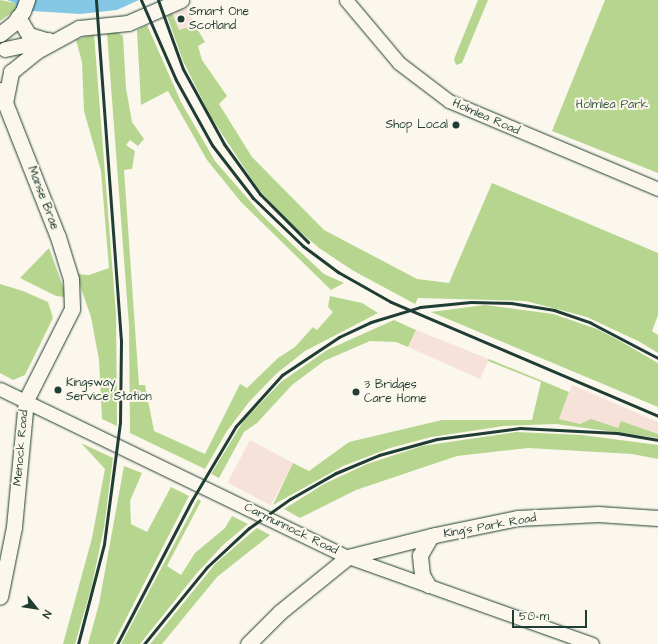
<!DOCTYPE html>
<html>
<head>
<meta charset="utf-8">
<style>
	body { margin:0 }
	#map { position:relative; width:658px; height:644px; overflow:hidden; background:#fbf7ec; font-family:"Architects Daughter",sans-serif }
	div>[style] { position:absolute }
	[style*='--x'] { left:calc(var(--x)*1px); top:calc(var(--y)*1px); width:calc(var(--w)*1px); rotate:calc(var(--a)*1deg) }
	.built>* { inset:0; background:#f7e2da; transform-origin:0 0 }
	.green>* { inset:0; background:#b6d68f }
	.water>* { inset:0; background:#85c8e6 }
	.roads { filter:drop-shadow(0 0 1px #1f3d34) drop-shadow(0 0 1px #1f3d34) }
	.tertiary>* { height:13px; margin:-6.5px; padding:0 6.5px; transform-origin:6.5px; border-radius:6.5px; background:#fbf7ec }
	.secondary>* { height:15px; margin:-7.5px; padding:0 7.5px; transform-origin:7.5px; border-radius:7.5px; background:#fbf7ec }
	.rail>* { height:3px; margin:-1.5px; padding:0 1.5px; transform-origin:1.5px; border-radius:1.5px; background:#1f3d34 }
	.dots>* { width:11px; height:11px; translate:-50% -50%; box-sizing:border-box; border:2px solid #fbf7ec; border-radius:50% }
	span { translate:-50% -50%; white-space:nowrap; text-align:center; line-height:1.15; -webkit-text-stroke:4px #fbf7ec; paint-order:stroke }
	.poi-label { font-size:12px; color:#1f3d34 }
	.left { translate:0 -50%; text-align:left }
	.right { translate:-100% -50%; text-align:right }
	.park-label { font-size:12px; color:#3d5c46 }
	.street-label { font-size:12px; color:#1f3d34 }
	.north { position:absolute; left:16px; top:588px; width:40px; height:40px; -webkit-text-stroke:3px #fbf7ec; paint-order:stroke; rotate:120deg; font-size:11px; font-weight:700; line-height:16px; text-align:center; color:#1f3d34 }
	.north::after { content:''; display:block; margin:auto; width:14px; height:18px; background:#1f3d34; clip-path:polygon(50% 0,100% 100%,50% 72%,0 100%) }
	.scale { position:absolute; left:512px; top:610px; width:75px; height:18px; box-sizing:border-box; border:2px solid #1f3d34; border-top:0; padding-left:5px; font-size:12px; line-height:14px; white-space:nowrap; color:#1f3d34; -webkit-text-stroke:3px #fbf7ec; paint-order:stroke }
</style>
</head>
<body>
<div id="map">
	<div class="built">
		<div style="clip-path:polygon(186px 8px,195px 25px,179px 30px,172px 13px)"></div>
		<div style="clip-path:polygon(416px 330px,489px 359px,480px 379px,408px 347px)"></div>
		<div style="clip-path:polygon(572px 385px,658px 422px,658px 434px,621px 421px,618px 428px,591px 420px,580px 424px,559px 419px)"></div>
		<div style="left:250px;top:440px;width:49px;height:48px;rotate:28deg"></div>
	</div>
	<div class="green">
		<div style="clip-path:polygon(0 0,15px 3px,16px 10px,0 21px)"></div>
		<div style="clip-path:polygon(478px 0,488px 0,462px 63px,456px 65px,454px 59px)"></div>
		<div style="clip-path:polygon(605px 0,658px 0,658px 173px,552px 131px)"></div>
		<div style="clip-path:polygon(172px 13px,179px 30px,195px 25px,205px 42px,198px 46px,202px 60px,227px 96px,219px 104px,252px 157px,324px 230px,417px 279px,449px 283px,492px 183px,658px 253px,658px 315px,652px 331px,658px 335px,658px 353px,640px 342px,587px 317px,526px 301px,418px 298px,415px 304px,352px 270px,319px 248px,283px 217px,256px 186px,211px 117px,183px 61px,167px 16px)"></div>
		<div style="clip-path:polygon(147px 25px,181px 102px,215px 161px,262px 215px,292px 244px,324px 274px,344px 283px,331px 290px,241px 202px,207px 160px,168px 91px,141px 105px,137px 30px)"></div>
		<div style="clip-path:polygon(117px 32px,123px 36px,126px 88px,132px 122px,144px 139px,138px 146px,130px 140px,126px 145px,135px 151px,132px 169px,124px 170px,139px 385px,145px 385px,154px 431px,205px 454px,240px 384px,247px 388px,278px 358px,295px 347px,313px 327px,317px 330px,333px 312px,328px 307px,330px 296px,362px 303px,378px 313px,305px 351px,276px 374px,249px 402px,227px 431px,205px 469px,130px 433px,129px 326px,107px 33px)"></div>
		<div style="clip-path:polygon(94px 34px,116px 314px,117px 426px,102px 419px,99px 360px,91px 317px,76px 274px,89px 275px,109px 268px,101px 171px,84px 111px,82px 62px,76px 40px)"></div>
		<div style="clip-path:polygon(49px 248px,65px 292px,64px 297px,56px 296px,20px 278px)"></div>
		<div style="clip-path:polygon(0 284px,23px 291px,48px 302px,53px 318px,25px 375px,13px 380px,0 373px)"></div>
		<div style="clip-path:polygon(485px 305px,553px 314px,597px 329px,620px 341px,658px 363px,658px 407px,431px 312px)"></div>
		<div style="clip-path:polygon(394px 320px,416px 330px,408px 347px,396px 342px,370px 341px,324px 361px,292px 385px,257px 423px,244px 432px,219px 478px,211px 474px,244px 420px,281px 382px,327px 350px)"></div>
		<div style="clip-path:polygon(489px 359px,569px 392px,559px 419px,580px 424px,591px 419px,618px 428px,621px 421px,658px 434px,658px 438px,556px 424px,504px 426px,431px 437px,390px 448px,343px 466px,273px 505px,293px 463px,309px 471px,349px 442px,442px 420px,532px 420px,541px 382px,488px 361px)"></div>
		<div style="clip-path:polygon(516px 432px,582px 435px,658px 445px,658px 459px,632px 454px,528px 448px,457px 456px,356px 490px,300px 518px,284px 509px,324px 484px,367px 464px,422px 446px)"></div>
		<div style="clip-path:polygon(81px 443px,113px 458px,104px 528px,91px 589px,75px 644px,63px 644px,92px 538px,105px 469px)"></div>
		<div style="clip-path:polygon(124px 466px,142px 473px,130px 501px,131px 524px,147px 532px,171px 487px,189px 496px,113px 644px,88px 644px,99px 604px)"></div>
		<div style="clip-path:polygon(198px 499px,201px 501px,167px 566px,181px 575px,195px 553px,225px 528px,232px 516px,248px 524px,223px 545px,196px 574px,140px 644px,121px 644px)"></div>
		<div style="clip-path:polygon(257px 528px,270px 535px,217px 577px,162px 644px,150px 644px,216px 563px)"></div>
	</div>
	<div class="water">
		<div style="clip-path:polygon(7px 0,139px 0,117px 10px,80px 14px,16px 10px,15px 3px)"></div>
	</div>
	<div class="roads">
		<div class="tertiary">
			<div style="--x:346;--y:0;--w:82;--a:49.9"></div>
			<div style="--x:399;--y:63;--w:63;--a:37.2"></div>
			<div style="--x:449;--y:101;--w:227;--a:22.8"></div>
			<div style="--x:0;--y:389;--w:386;--a:25.8"></div>
			<div style="--x:348;--y:557;--w:259;--a:19.6"></div>
		</div>
		<div class="secondary">
			<div style="--x:18;--y:17;--w:21;--a:59"></div>
			<div style="--x:29;--y:35;--w:17;--a:17"></div>
			<div style="--x:0;--y:34;--w:18;--a:-38"></div>
			<div style="--x:14;--y:23;--w:15;--a:-53"></div>
			<div style="--x:23;--y:11;--w:12;--a:-70"></div>
			<div style="--x:5;--y:49;--w:44;--a:-11.8"></div>
			<div style="--x:0;--y:90;--w:158;--a:68.5"></div>
			<div style="--x:58;--y:237;--w:44;--a:72.8"></div>
			<div style="--x:71;--y:279;--w:30;--a:88"></div>
			<div style="--x:72;--y:309;--w:102;--a:116.8"></div>
			<div style="--x:26;--y:400;--w:128;--a:95.4"></div>
			<div style="--x:14;--y:527;--w:71;--a:101.3"></div>
			<div style="--x:5;--y:103;--w:32;--a:-79"></div>
			<div style="--x:11;--y:72;--w:33;--a:-39"></div>
			<div style="--x:37;--y:51;--w:48;--a:-28.7"></div>
			<div style="--x:79;--y:28;--w:49;--a:-5.8"></div>
			<div style="--x:128;--y:23;--w:58;--a:-23.5"></div>
			<div style="--x:428;--y:585;--w:12;--a:-121"></div>
			<div style="--x:422;--y:575;--w:20;--a:-96"></div>
			<div style="--x:420;--y:555;--w:22;--a:-60"></div>
			<div style="--x:248;--y:644;--w:45;--a:-45"></div>
			<div style="--x:280;--y:612;--w:87;--a:-39"></div>
			<div style="--x:348;--y:557;--w:90;--a:-14.2"></div>
			<div style="--x:435;--y:535;--w:85;--a:-11.6"></div>
			<div style="--x:518;--y:518;--w:80;--a:-2.9"></div>
			<div style="--x:598;--y:514;--w:60;--a:3.8"></div>
		</div>
	</div>
	<div class="rail">
		<div style="--x:141;--y:0;--w:87;--a:66.4"></div>
		<div style="--x:176;--y:80;--w:74;--a:61"></div>
		<div style="--x:212;--y:145;--w:67;--a:52.3"></div>
		<div style="--x:253;--y:198;--w:69;--a:43.8"></div>
		<div style="--x:303;--y:246;--w:44;--a:36.6"></div>
		<div style="--x:338;--y:272;--w:61;--a:29.5"></div>
		<div style="--x:391;--y:302;--w:290;--a:23.1"></div>
		<div style="--x:158;--y:0;--w:73;--a:70.1"></div>
		<div style="--x:183;--y:69;--w:85;--a:61.3"></div>
		<div style="--x:224;--y:144;--w:62;--a:54.2"></div>
		<div style="--x:260;--y:194;--w:68;--a:45"></div>
		<div style="--x:78;--y:644;--w:103;--a:-75.4"></div>
		<div style="--x:104;--y:544;--w:122;--a:-82.5"></div>
		<div style="--x:120;--y:423;--w:82;--a:-89.3"></div>
		<div style="--x:121;--y:341;--w:342;--a:-94.2"></div>
		<div style="--x:117;--y:644;--w:162;--a:-62.5"></div>
		<div style="--x:192;--y:500;--w:86;--a:-59.3"></div>
		<div style="--x:236;--y:426;--w:69;--a:-48"></div>
		<div style="--x:282;--y:375;--w:69;--a:-33.7"></div>
		<div style="--x:339;--y:337;--w:35;--a:-25"></div>
		<div style="--x:371;--y:322;--w:51;--a:-17"></div>
		<div style="--x:420;--y:307;--w:51;--a:-5.6"></div>
		<div style="--x:471;--y:302;--w:40;--a:1.4"></div>
		<div style="--x:511;--y:303;--w:44;--a:9.2"></div>
		<div style="--x:554;--y:310;--w:39;--a:19"></div>
		<div style="--x:591;--y:323;--w:76;--a:27.6"></div>
		<div style="--x:144;--y:644;--w:99;--a:-50.7"></div>
		<div style="--x:207;--y:567;--w:57;--a:-42.9"></div>
		<div style="--x:249;--y:528;--w:50;--a:-35.3"></div>
		<div style="--x:290;--y:499;--w:53;--a:-29.5"></div>
		<div style="--x:336;--y:473;--w:47;--a:-22.7"></div>
		<div style="--x:379;--y:455;--w:60;--a:-15.4"></div>
		<div style="--x:437;--y:439;--w:84;--a:-7.5"></div>
		<div style="--x:520;--y:428;--w:97;--a:3"></div>
		<div style="--x:617;--y:433;--w:42;--a:9.7"></div>
	</div>
	<div class="dots">
		<div style="left:181px;top:19px;background:#1f3d34"></div>
		<div style="left:456px;top:125px;background:#1f3d34"></div>
		<div style="left:58px;top:390px;background:#1f3d34"></div>
		<div style="left:356px;top:392px;background:#1f3d34"></div>
	</div>
	<div class="poi-label">
		<span class="left" style="left:189px;top:19px">Smart One<br>Scotland</span>
		<span class="right" style="left:448px;top:125px">Shop Local</span>
		<span class="left" style="left:66px;top:390px">Kingsway<br>Service Station</span>
		<span class="left" style="left:364px;top:392px">3 Bridges<br>Care Home</span>
	</div>
	<div class="park-label">
		<span style="left:612px;top:105px">Holmlea Park</span>
	</div>
	<div class="street-label">
		<span style="left:486px;top:117px;rotate:24deg">Holmlea Road</span>
		<span style="left:43px;top:198px;rotate:69deg">Manse Brae</span>
		<span style="left:21px;top:448px;rotate:-85deg">Menock Road</span>
		<span style="left:490px;top:526px;rotate:-10deg">King's Park Road</span>
		<span style="left:291px;top:529px;rotate:26deg">Carmunnock Road</span>
	</div>
	<div class="north">N</div>
	<div class="scale">50 m</div>
</div>
</body>
</html>
